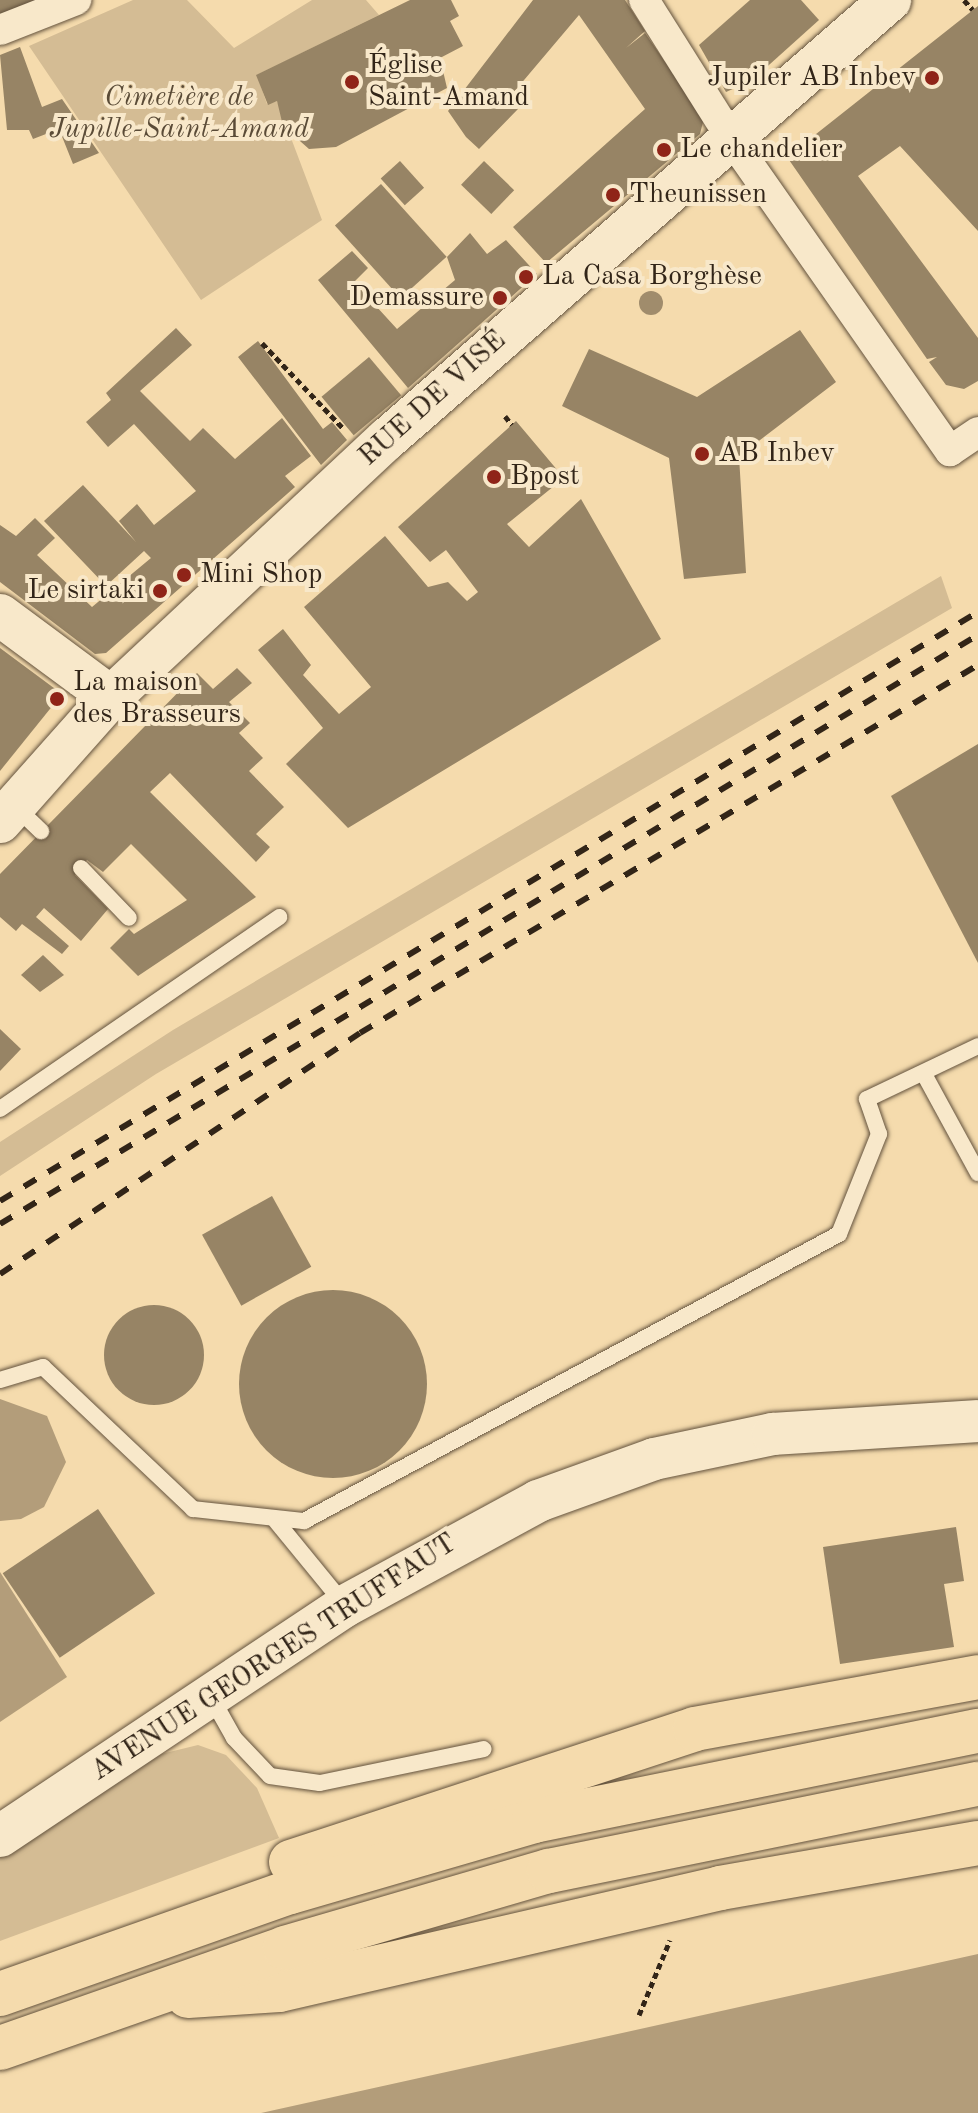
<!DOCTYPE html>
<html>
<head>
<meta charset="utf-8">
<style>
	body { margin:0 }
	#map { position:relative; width:978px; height:2113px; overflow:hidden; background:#f5dbad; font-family:"Old Standard TT",serif }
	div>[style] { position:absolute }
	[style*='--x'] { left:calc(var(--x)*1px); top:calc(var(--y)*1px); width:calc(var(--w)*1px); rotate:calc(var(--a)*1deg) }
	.green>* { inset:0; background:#d4bc94 }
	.water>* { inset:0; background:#b39d7a }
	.building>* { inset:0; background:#978465; transform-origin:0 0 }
	.round { border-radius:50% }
	.path>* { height:5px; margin-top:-2.5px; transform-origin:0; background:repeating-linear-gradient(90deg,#322518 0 6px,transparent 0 10px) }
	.roads { filter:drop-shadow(0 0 2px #63523d) drop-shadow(0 0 2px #63523d) }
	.lane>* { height:16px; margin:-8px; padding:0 8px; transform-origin:8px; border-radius:8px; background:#f8e8ca }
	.street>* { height:30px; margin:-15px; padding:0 15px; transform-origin:15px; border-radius:15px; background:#f8e8ca }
	.secondary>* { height:42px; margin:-21px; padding:0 21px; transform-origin:21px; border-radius:21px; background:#f8e8ca }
	.highway>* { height:44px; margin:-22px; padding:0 22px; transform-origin:22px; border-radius:22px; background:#f5dbad }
	.rail>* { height:6px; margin-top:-3px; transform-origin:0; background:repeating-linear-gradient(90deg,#322518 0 14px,transparent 0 28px) }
	.trees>* { width:24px; height:24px; margin:-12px; border-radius:50%; background:#a08c6c }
	.dots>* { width:22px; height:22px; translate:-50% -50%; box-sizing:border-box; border:4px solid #f8e8ca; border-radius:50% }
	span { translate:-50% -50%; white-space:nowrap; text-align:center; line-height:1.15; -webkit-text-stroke:8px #f8e8ca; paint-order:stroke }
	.poi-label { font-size:28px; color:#322518 }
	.left { translate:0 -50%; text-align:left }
	.right { translate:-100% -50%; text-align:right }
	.park-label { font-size:28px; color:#5a4b37; font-style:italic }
	.street-label { font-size:28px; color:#322518 }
</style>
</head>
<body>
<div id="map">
	<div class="green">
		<div style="clip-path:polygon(133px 0,187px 0,234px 48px,312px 0,366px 0,379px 15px,257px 75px,267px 104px,277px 101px,322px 220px,201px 300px,29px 46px)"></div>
		<div style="clip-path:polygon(941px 576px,952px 608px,156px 1074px,0 1176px,0 1142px,173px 1030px)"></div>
		<div style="clip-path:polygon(198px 1745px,226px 1755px,257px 1788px,279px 1838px,0 1941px,0 1857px,153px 1756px)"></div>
	</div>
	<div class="water">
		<div style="clip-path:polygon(0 1399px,47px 1416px,66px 1462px,44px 1507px,21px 1519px,0 1521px)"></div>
		<div style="clip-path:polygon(0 1572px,67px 1677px,0 1722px)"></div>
		<div style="clip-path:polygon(978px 1954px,978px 2113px,261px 2113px,505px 2059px)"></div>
	</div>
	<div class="building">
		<div style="clip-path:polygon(0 0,50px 0,0 19px)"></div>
		<div style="clip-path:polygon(410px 0,451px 0,459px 16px,450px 21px,463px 46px,440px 58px,447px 88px,336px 147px,309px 149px,283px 126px,277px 101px,268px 105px,256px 75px)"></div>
		<div style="clip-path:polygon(533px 0,625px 0,645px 31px,626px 48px,645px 33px,704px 118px,700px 134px,546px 263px,513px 227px,645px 109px,579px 15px,508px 99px,518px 109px,479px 149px,466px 137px,448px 111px)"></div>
		<div style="clip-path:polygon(750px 0,801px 0,819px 20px,751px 81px,726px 92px,699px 45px)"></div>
		<div style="clip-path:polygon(978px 6px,978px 231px,900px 146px,858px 176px,978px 338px,978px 381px,964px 389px,946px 385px,929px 362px,937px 357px,927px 359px,787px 157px)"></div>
		<div style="clip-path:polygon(20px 47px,42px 107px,62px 99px,99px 153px,73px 164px,59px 129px,33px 139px,29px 130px,7px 130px,0 55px)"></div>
		<div style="left:400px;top:161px;width:36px;height:26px;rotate:48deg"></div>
		<div style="left:484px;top:161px;width:42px;height:33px;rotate:44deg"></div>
		<div style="left:381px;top:184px;width:98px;height:62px;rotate:48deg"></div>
		<div style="clip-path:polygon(470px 233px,487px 254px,506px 240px,537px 274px,408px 388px,318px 280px,352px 251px,368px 268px,354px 282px,397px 329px,455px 280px,447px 257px)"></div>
		<div style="clip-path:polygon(176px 328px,192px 345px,140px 391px,190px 441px,203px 428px,235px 459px,282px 418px,311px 456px,285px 476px,295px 487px,106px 653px,95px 654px,0 582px,0 525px,16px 536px,35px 518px,55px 538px,37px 555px,92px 607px,151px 558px,144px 551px,106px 586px,44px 521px,83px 485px,136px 542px,119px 521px,137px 504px,154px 525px,196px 491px,134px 424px,108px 447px,86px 422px,111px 400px,106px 393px)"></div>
		<div style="clip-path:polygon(800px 330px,836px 382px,739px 456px,746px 573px,684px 579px,669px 458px,562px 406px,589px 349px,697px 397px)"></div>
		<div style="clip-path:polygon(258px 341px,323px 429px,332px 422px,347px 440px,321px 465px,238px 357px)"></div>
		<div style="left:369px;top:357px;width:50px;height:62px;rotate:50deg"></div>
		<div style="clip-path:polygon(516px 421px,564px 478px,507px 524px,529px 547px,581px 499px,661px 639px,348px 828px,286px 764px,323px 728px,258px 650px,283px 629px,311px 665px,303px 675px,339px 714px,371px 687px,304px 607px,385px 536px,428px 587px,448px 582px,467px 601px,478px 592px,446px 550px,430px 562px,398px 527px)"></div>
		<div style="clip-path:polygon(0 648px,62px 694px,0 771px)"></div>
		<div style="clip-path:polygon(237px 668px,252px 683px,229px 702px,250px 723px,239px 733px,263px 758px,249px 771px,284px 807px,256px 834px,270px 847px,256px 862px,170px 773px,150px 792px,256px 897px,138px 976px,110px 948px,129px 929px,134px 934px,187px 900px,131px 844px,103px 872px,87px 860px,75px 875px,108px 909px,81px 941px,44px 908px,36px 917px,69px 946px,62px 954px,22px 924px,16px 931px,0 917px,0 874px,197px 673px,213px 689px)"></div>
		<div style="clip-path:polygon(978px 744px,978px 963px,891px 796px)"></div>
		<div style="clip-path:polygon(43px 955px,64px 975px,40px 992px,21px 975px)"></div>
		<div style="clip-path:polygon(0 1029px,21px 1049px,0 1071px)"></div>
		<div style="left:272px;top:1196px;width:81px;height:80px;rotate:61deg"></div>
		<div class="round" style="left:239px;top:1290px;width:188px;height:188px"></div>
		<div class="round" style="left:104px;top:1305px;width:100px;height:100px"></div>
		<div style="left:98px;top:1509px;width:102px;height:115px;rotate:56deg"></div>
		<div style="clip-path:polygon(956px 1527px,964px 1581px,944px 1584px,954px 1647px,840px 1664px,823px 1547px)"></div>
	</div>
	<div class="path">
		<div style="--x:964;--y:0;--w:13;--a:48"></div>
		<div style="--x:262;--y:343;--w:119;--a:46.4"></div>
		<div style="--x:505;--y:416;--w:11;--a:52"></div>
		<div style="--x:639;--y:2015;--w:81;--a:-67.5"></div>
	</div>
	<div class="roads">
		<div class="lane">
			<div style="--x:16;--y:807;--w:35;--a:44"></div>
			<div style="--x:81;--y:868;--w:69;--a:46.2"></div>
			<div style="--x:924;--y:1074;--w:113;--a:61.4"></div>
			<div style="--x:0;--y:1109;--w:339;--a:-34.5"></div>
			<div style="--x:0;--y:1380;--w:45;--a:-16.8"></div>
			<div style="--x:43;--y:1367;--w:207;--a:43.4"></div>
			<div style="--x:193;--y:1509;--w:112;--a:6.2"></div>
			<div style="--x:304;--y:1521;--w:607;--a:-28.21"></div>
			<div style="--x:839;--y:1234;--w:108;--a:-68.2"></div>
			<div style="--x:879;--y:1134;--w:37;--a:-109"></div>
			<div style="--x:867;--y:1099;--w:123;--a:-25.5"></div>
			<div style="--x:276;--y:1521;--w:107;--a:50.7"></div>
			<div style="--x:211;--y:1697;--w:47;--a:60.7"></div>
			<div style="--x:234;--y:1738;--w:52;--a:46.5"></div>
			<div style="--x:270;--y:1776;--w:50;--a:8"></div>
			<div style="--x:320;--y:1783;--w:167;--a:-11.7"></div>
		</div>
		<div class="street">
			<div style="--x:644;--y:0;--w:165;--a:57.8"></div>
			<div style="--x:732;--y:140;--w:380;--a:55"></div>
			<div style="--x:950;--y:451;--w:34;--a:-34"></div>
			<div style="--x:0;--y:30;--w:82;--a:-21.5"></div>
		</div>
		<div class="secondary">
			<div style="--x:0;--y:615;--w:138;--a:36.5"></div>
			<div style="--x:0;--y:822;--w:167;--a:-48.4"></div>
			<div style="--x:111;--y:697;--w:378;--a:-43.1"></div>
			<div style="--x:387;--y:439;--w:668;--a:-41.11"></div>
			<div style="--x:0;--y:1836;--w:415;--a:-33.7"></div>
			<div style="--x:345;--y:1606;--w:220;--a:-28.5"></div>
			<div style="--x:538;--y:1501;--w:123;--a:-19.9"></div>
			<div style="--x:654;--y:1459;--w:122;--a:-11.9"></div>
			<div style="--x:773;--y:1434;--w:205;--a:-3.6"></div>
		</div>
		<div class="highway">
			<div style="--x:291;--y:1862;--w:425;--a:-18.2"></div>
			<div style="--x:695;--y:1729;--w:288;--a:-10.4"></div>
			<div style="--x:0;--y:1994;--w:307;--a:-19.4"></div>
			<div style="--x:290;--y:1892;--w:254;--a:-16.2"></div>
			<div style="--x:534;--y:1821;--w:453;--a:-11.5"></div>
			<div style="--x:188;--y:1996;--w:91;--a:-3.8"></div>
			<div style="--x:279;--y:1990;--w:453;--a:-13"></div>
			<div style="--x:720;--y:1888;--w:262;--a:-9.9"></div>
			<div style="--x:0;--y:2048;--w:302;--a:-19.3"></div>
			<div style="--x:285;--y:1948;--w:275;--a:-16.3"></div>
			<div style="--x:549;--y:1871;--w:438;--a:-11.5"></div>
		</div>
	</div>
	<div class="rail">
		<div style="--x:0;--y:1201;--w:1142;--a:-31.06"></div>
		<div style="--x:0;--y:1224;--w:1142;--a:-31.06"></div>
		<div style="--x:0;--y:1274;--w:433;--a:-33.8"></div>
		<div style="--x:360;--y:1033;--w:719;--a:-30.77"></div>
	</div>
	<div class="trees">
		<div style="left:651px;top:303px"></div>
	</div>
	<div class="dots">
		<div style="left:932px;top:78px;background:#8f2418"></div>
		<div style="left:352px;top:82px;background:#8f2418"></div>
		<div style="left:664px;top:150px;background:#8f2418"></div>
		<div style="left:613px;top:195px;background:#8f2418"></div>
		<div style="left:526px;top:277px;background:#8f2418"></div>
		<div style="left:500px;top:298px;background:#8f2418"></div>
		<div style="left:702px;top:454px;background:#8f2418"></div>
		<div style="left:494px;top:477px;background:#8f2418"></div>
		<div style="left:184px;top:575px;background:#8f2418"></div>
		<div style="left:160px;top:591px;background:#8f2418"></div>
		<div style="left:57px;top:699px;background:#8f2418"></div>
	</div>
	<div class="poi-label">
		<span class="left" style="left:368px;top:82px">Église<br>Saint-Amand</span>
		<span class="right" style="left:916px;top:78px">Jupiler AB Inbev</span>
		<span class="left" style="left:680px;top:150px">Le chandelier</span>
		<span class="left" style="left:629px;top:195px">Theunissen</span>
		<span class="left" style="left:542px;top:277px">La Casa Borghèse</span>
		<span class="right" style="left:484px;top:298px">Demassure</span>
		<span class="left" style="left:718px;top:454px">AB Inbev</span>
		<span class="left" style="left:510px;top:477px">Bpost</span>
		<span class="left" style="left:200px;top:575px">Mini Shop</span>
		<span class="right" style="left:144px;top:591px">Le sirtaki</span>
		<span class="left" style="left:73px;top:699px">La maison<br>des Brasseurs</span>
	</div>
	<div class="park-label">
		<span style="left:179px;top:114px">Cimetière de<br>Jupille-Saint-Amand</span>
	</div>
	<div class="street-label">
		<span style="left:433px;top:399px;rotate:-42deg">RUE DE VISÉ</span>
		<span style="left:274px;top:1658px;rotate:-33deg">AVENUE GEORGES TRUFFAUT</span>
	</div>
</div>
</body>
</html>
